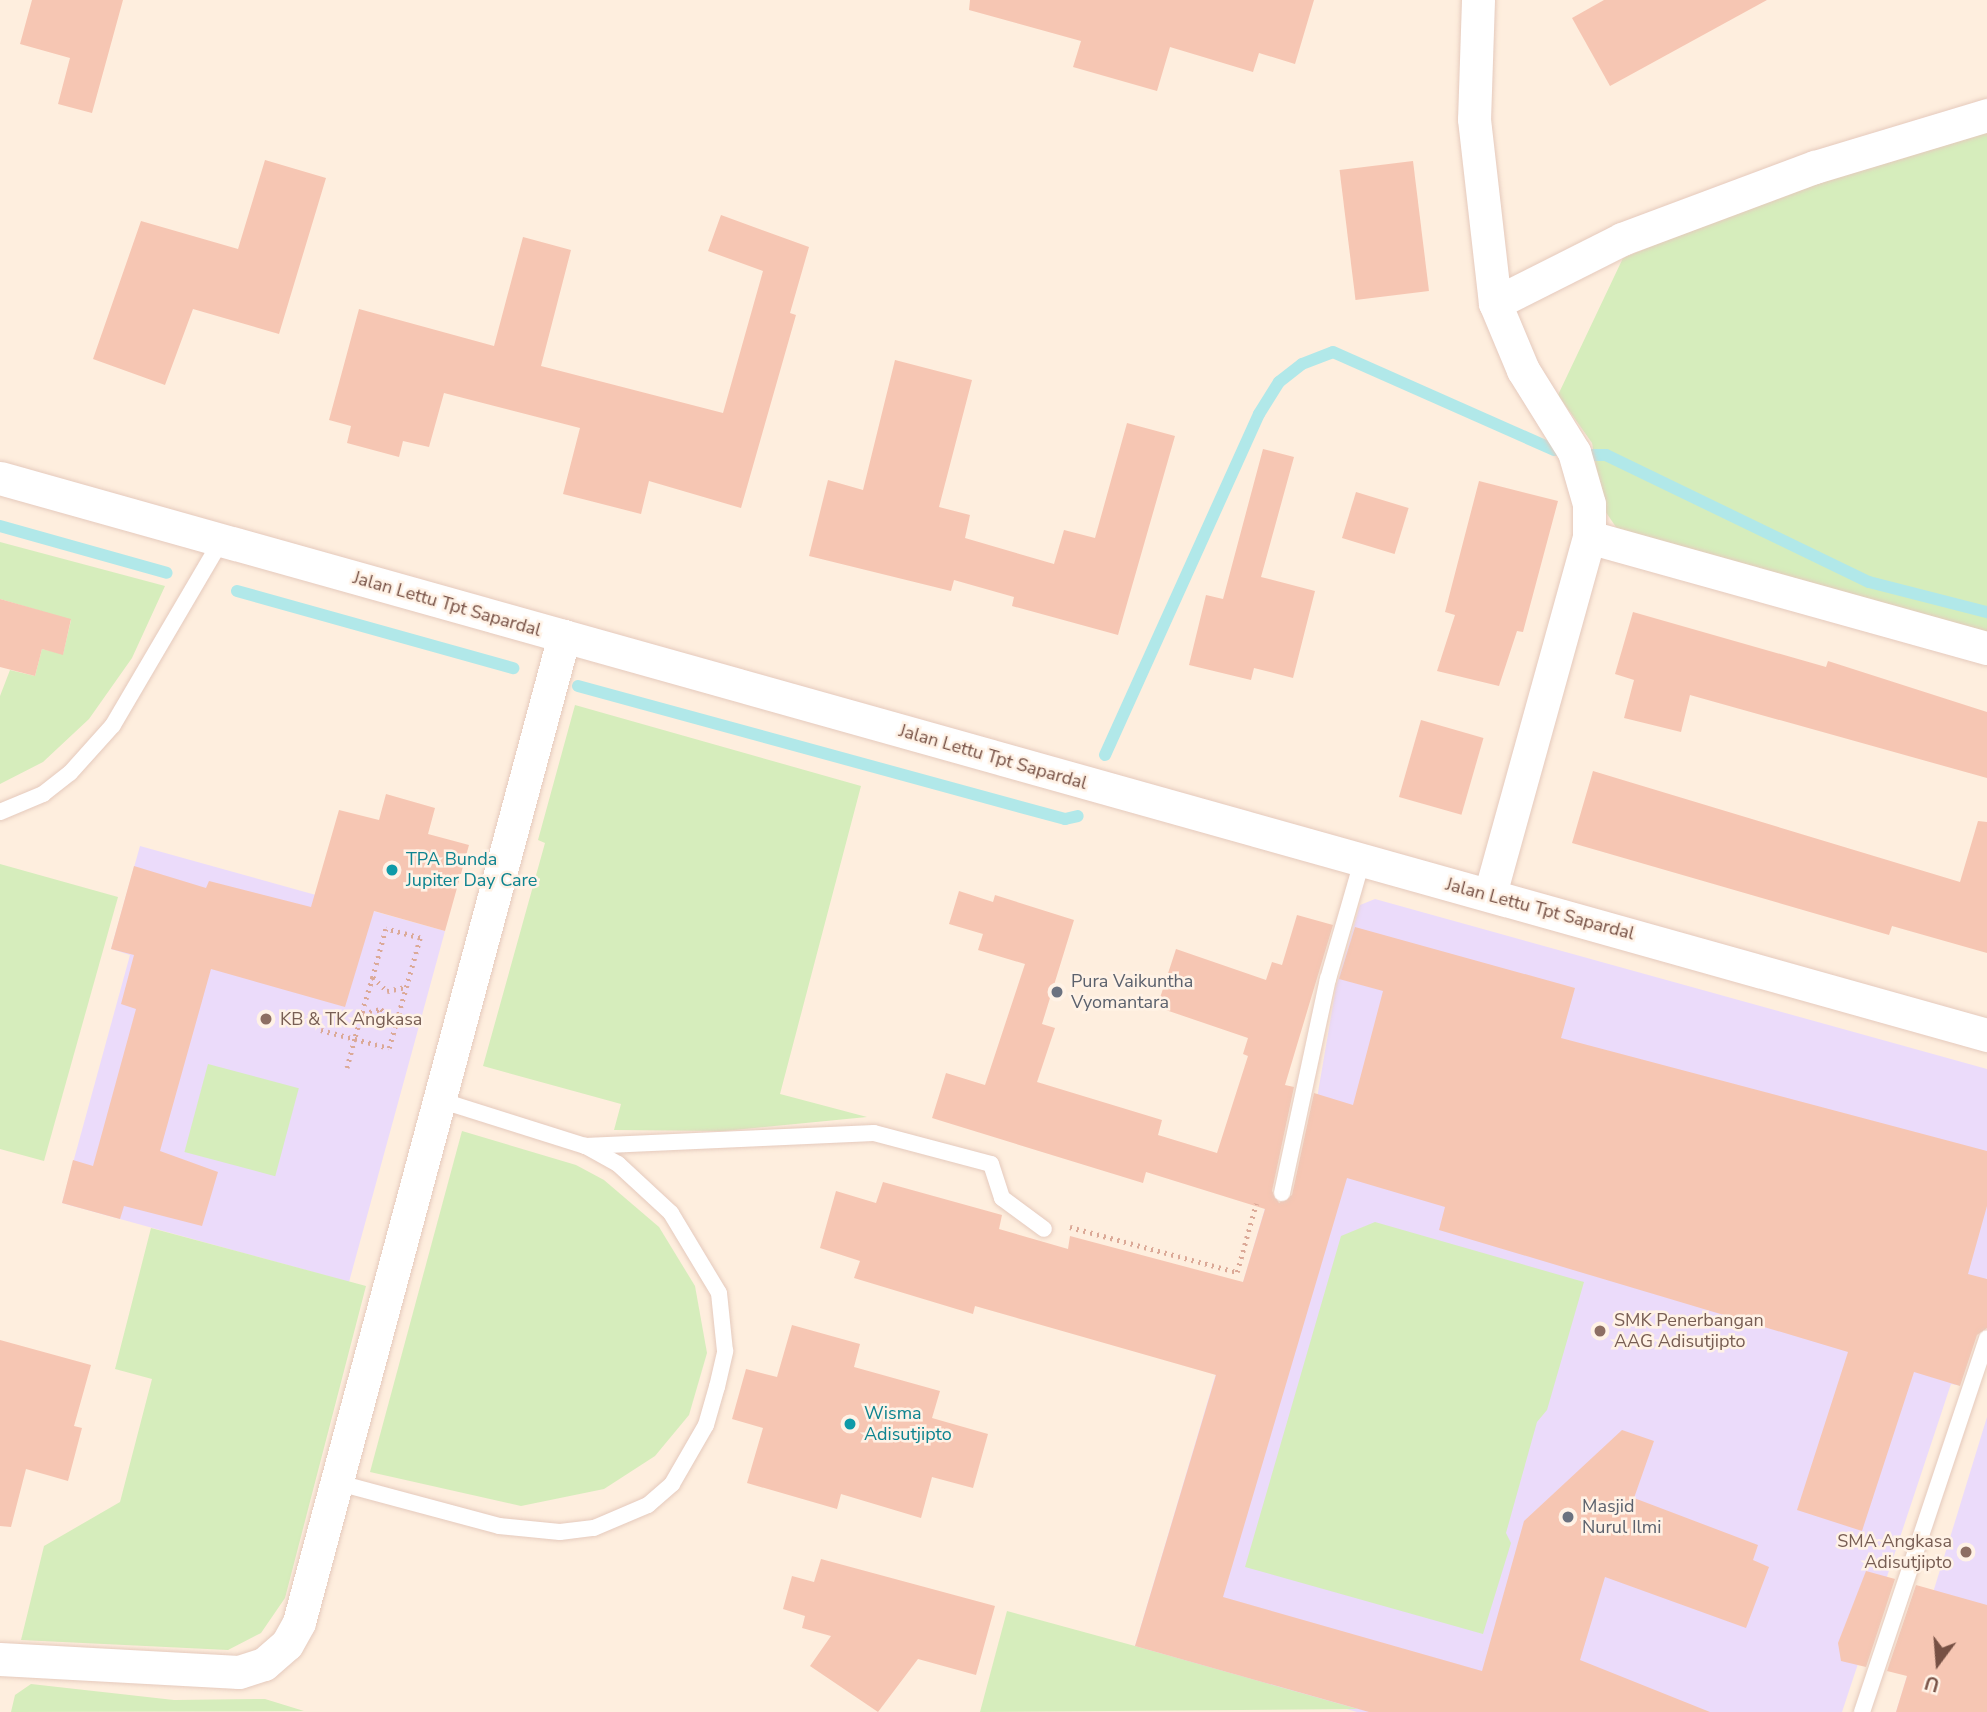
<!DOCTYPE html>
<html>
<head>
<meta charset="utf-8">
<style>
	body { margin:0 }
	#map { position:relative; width:1987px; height:1712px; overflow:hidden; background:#feeede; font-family:"Nunito Sans",sans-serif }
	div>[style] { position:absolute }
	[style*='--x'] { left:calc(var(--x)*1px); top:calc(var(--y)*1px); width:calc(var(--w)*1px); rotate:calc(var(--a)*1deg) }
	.education>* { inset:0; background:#ebdbfa }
	.green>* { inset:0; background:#d6edbc; transform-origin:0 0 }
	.stream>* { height:12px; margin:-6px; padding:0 6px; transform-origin:6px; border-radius:6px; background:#b1e8e9 }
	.building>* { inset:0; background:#f6c6b3; transform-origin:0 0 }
	.path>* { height:4.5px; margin-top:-2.25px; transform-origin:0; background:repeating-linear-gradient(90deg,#dba997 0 2px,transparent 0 7px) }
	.roads { filter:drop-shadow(0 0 2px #e5cabd) drop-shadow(0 0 2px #e5cabd) }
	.lane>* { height:16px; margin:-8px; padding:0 8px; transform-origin:8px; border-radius:8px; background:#fff }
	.street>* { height:33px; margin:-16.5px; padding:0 16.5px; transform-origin:16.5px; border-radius:16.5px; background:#fff }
	.dots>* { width:19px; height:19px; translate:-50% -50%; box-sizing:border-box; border:4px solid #fff2e6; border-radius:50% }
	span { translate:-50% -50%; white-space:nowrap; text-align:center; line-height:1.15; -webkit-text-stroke:5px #fff2e6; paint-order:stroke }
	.street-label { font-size:18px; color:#765044 }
	.culture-label { font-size:18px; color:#0d838f }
	.left { translate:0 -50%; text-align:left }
	.worship-label { font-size:18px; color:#5b616d }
	.education-label { font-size:18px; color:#785e54 }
	.right { translate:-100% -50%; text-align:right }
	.north { position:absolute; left:1903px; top:1628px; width:70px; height:70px; -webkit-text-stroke:5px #fff2e6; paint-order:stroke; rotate:196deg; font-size:19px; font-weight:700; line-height:28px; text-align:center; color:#765044 }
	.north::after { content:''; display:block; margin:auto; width:24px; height:32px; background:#765044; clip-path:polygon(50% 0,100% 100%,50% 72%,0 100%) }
</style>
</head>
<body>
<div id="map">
	<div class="education">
		<div style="clip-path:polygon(140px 846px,445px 931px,349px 1282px,62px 1203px,130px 955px,111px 949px)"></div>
		<div style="clip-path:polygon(1375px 899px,1987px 1069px,1987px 1277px,1956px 1385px,1951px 1384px,1842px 1712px,1357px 1712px,1135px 1646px,1266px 1205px,1329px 1223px,1302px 1186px,1336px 987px,1360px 905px)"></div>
		<div style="clip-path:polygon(1987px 1417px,1987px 1712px,1896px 1712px,1957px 1515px)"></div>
	</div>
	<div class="green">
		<div style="clip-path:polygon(1987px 126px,1987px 638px,1618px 530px,1603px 508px,1592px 443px,1558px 395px,1623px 258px,1827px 174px)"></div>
		<div style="clip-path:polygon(0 542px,165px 586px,132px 658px,89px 719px,43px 762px,0 784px,0 696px,10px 670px,35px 676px,42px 649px,63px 654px,71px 620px,0 599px)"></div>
		<div style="clip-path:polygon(575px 705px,861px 786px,780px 1094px,867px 1117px,724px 1131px,614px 1130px,621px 1104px,483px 1066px,545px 843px,538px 840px)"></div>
		<div style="clip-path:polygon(0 864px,118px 897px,44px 1161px,0 1149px)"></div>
		<div style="left:208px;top:1064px;width:94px;height:91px;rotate:15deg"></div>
		<div style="clip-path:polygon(462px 1131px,576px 1165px,604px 1180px,659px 1227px,695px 1286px,707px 1353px,689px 1415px,655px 1456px,604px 1489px,521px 1506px,370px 1472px)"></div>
		<div style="clip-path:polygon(1375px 1222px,1584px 1282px,1547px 1410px,1537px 1422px,1506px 1533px,1511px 1543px,1483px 1634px,1245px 1567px,1341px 1236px)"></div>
		<div style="clip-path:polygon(151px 1228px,366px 1286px,285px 1598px,261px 1633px,228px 1650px,21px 1640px,44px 1546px,120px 1502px,152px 1379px,115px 1369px)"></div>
		<div style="clip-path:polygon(1007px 1611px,1135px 1646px,1358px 1709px,980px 1712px)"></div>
		<div style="clip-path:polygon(31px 1684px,174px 1700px,265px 1699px,304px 1711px,11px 1712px,15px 1695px)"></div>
	</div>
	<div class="stream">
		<div style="--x:1590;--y:455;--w:16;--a:0"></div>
		<div style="--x:1606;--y:455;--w:292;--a:25.8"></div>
		<div style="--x:1869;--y:582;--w:122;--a:14.3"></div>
		<div style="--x:0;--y:526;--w:173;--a:15.7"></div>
		<div style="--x:237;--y:591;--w:287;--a:15.6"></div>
		<div style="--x:578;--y:686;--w:505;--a:15.28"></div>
		<div style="--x:1065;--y:819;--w:13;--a:-13"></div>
		<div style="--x:1105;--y:755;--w:374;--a:-65.7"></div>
		<div style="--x:1259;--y:414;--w:38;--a:-58"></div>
		<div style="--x:1279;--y:382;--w:29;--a:-38"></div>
		<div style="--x:1302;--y:364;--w:33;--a:-21"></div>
		<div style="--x:1333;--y:352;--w:242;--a:23.9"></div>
	</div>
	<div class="building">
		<div style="clip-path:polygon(32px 0,123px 0,92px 113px,58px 104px,70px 58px,20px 44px)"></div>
		<div style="clip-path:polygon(970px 0,1314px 0,1295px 64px,1259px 53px,1253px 72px,1170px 47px,1157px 91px,1073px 67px,1081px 41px,969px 10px)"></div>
		<div style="clip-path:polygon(1604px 0,1767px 0,1610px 86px,1572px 18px)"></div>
		<div style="clip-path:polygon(265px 160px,326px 178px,279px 334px,193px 309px,165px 385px,93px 359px,141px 221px,238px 249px)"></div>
		<div style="left:1413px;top:161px;width:131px;height:74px;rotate:83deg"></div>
		<div style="clip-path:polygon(721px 215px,809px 247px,790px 313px,796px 315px,741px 508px,649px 481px,641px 514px,563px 494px,580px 428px,444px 393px,429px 447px,403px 441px,399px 457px,347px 443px,351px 426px,329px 420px,359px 309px,494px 346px,523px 237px,571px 250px,541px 366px,723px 413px,763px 271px,708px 251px)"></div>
		<div style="clip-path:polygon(895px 360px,972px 380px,939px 507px,970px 515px,965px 538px,1054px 564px,1064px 530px,1095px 538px,1127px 423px,1175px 436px,1118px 635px,1012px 606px,1014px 597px,954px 580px,951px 591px,809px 556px,828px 480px,863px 490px)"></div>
		<div style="clip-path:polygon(1263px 449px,1294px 457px,1261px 577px,1315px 591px,1293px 678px,1254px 668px,1251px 680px,1189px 665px,1206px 595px,1223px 599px)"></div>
		<div style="clip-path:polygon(1479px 481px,1558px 501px,1523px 632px,1517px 631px,1499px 686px,1437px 671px,1455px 615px,1445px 612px)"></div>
		<div style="left:1356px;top:492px;width:55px;height:48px;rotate:17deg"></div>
		<div style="clip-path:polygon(0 599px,71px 619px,63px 655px,42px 649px,35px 676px,0 667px)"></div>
		<div style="clip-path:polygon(1633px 612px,1826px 667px,1828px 661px,1987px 712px,1987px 778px,1690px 695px,1681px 732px,1624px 718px,1634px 680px,1615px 674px)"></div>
		<div style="left:1421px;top:720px;width:65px;height:80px;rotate:16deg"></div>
		<div style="clip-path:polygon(1593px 771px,1960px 882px,1978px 821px,1987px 822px,1987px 953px,1892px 926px,1889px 935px,1572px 843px)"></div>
		<div style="clip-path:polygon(386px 794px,435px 808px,428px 834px,469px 845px,445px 931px,374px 911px,345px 1007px,211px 969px,160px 1151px,218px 1172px,202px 1226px,124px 1206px,120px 1219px,62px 1203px,73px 1160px,93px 1166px,136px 1009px,121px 1004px,134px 955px,111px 949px,134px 866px,206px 888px,209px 881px,311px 907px,339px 810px,379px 820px)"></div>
		<div style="clip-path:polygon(959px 891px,993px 902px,995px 895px,1074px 920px,1042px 1024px,1055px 1028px,1037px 1082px,1162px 1120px,1158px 1135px,1217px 1153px,1248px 1056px,1243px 1054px,1248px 1038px,1157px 1007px,1176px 949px,1266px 980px,1272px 962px,1282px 965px,1297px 915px,1333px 925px,1285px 1085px,1294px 1087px,1272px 1191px,1279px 1203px,1292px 1195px,1314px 1093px,1353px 1105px,1383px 991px,1339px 979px,1355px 927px,1575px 988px,1561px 1038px,1987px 1151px,1987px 1206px,1968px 1274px,1987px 1279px,1987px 1328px,1977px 1335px,1960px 1386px,1914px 1372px,1862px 1531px,1797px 1510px,1848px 1352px,1439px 1230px,1445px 1207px,1347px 1178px,1223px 1597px,1482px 1671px,1524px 1521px,1622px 1430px,1654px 1441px,1634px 1498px,1758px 1545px,1753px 1560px,1769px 1567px,1746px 1628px,1605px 1577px,1580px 1660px,1710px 1712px,1369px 1712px,1135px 1646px,1216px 1375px,975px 1306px,973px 1314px,854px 1278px,860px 1261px,820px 1248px,836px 1191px,876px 1203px,883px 1182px,1002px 1215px,999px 1229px,1068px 1249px,1070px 1236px,1243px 1282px,1265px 1209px,1146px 1172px,1143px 1183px,932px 1118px,946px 1073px,985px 1085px,1025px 964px,978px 950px,983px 934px,949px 924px)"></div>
		<div style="clip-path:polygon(792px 1325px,860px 1344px,854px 1367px,940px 1391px,932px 1418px,988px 1434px,973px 1488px,932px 1477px,921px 1518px,841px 1494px,837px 1509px,747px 1483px,763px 1428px,732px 1419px,746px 1369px,777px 1377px)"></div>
		<div style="clip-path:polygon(0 1340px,91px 1365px,74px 1426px,82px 1428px,68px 1481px,26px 1469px,11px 1527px,0 1526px)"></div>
		<div style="clip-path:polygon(821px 1559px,995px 1606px,976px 1675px,918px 1659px,878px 1712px,810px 1666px,831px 1636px,802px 1628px,805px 1616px,783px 1609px,792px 1576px,814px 1582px)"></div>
		<div style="clip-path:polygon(1866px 1571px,1895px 1579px,1866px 1667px,1841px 1661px,1838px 1643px)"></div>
		<div style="clip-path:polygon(1916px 1585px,1987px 1605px,1987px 1712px,1896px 1712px,1907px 1676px,1887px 1671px)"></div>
	</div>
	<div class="path">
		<div style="--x:373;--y:977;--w:20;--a:45"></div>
		<div style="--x:387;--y:991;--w:19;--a:-12"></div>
		<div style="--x:363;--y:1014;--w:19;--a:-16"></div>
		<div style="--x:381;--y:1009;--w:22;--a:47"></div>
		<div style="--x:321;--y:1030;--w:70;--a:14.8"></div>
		<div style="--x:389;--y:1048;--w:114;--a:-74.3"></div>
		<div style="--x:420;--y:938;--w:35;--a:-165"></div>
		<div style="--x:386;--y:929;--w:50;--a:105.2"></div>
		<div style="--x:373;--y:977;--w:39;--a:107"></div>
		<div style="--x:362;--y:1014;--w:26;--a:106"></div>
		<div style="--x:355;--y:1039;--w:30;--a:105"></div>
		<div style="--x:1070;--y:1227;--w:173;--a:15.1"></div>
		<div style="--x:1237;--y:1272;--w:71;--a:-74.4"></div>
	</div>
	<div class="roads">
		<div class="lane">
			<div style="--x:0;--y:812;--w:47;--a:-22.7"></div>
			<div style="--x:43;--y:794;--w:34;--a:-38"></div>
			<div style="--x:70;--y:773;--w:64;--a:-48.1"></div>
			<div style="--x:113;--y:725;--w:213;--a:-59.6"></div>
			<div style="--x:585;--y:1146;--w:289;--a:-2.6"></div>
			<div style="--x:874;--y:1133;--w:121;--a:14.8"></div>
			<div style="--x:991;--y:1164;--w:36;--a:72"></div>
			<div style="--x:1002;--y:1198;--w:52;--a:36.4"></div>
			<div style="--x:1282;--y:1193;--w:219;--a:-77.9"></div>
			<div style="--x:1328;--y:979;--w:123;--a:-73.9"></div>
			<div style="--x:339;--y:1483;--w:166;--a:15"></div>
			<div style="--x:499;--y:1526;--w:61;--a:5.6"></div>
			<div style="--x:560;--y:1532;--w:34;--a:-7"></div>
			<div style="--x:594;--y:1528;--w:59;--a:-23.1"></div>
			<div style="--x:648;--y:1505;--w:32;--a:-41"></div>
			<div style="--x:672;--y:1484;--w:68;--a:-60"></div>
			<div style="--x:706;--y:1425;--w:40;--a:-74"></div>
			<div style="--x:717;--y:1387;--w:37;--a:-77"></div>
			<div style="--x:725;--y:1351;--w:58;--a:-95.9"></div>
			<div style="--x:719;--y:1293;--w:93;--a:-121"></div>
			<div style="--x:671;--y:1213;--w:72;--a:-137.2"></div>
			<div style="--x:618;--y:1164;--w:38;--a:-151"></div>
			<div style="--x:585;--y:1146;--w:150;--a:-162.5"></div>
			<div style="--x:1862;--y:1712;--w:394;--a:-71.5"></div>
		</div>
		<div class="street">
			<div style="--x:1478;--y:0;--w:119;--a:91.9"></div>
			<div style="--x:1474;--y:119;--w:185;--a:83.5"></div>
			<div style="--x:1495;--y:303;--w:73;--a:67.3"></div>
			<div style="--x:1523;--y:370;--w:97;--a:58.1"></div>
			<div style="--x:1574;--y:452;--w:54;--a:73.9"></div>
			<div style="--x:1589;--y:504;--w:33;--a:90"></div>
			<div style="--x:1589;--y:537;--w:371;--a:105.5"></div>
			<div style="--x:1495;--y:303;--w:142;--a:-26.7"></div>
			<div style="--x:1622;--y:239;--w:206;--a:-20.5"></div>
			<div style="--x:1815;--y:167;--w:180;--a:-16.8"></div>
			<div style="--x:0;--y:478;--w:2064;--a:15.66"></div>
			<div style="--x:1589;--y:537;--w:413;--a:15.6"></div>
			<div style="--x:0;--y:1659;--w:239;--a:3.1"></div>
			<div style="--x:239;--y:1672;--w:26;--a:-18"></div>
			<div style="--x:264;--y:1664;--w:30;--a:-41"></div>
			<div style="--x:287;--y:1644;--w:25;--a:-61"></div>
			<div style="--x:299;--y:1622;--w:1021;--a:-74.96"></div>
		</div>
	</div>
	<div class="dots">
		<div style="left:392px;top:870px;background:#0f9aa8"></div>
		<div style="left:1057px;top:992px;background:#6b7280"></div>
		<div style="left:266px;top:1019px;background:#8d6e63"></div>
		<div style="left:1600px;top:1331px;background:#8d6e63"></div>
		<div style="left:850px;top:1424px;background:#0f9aa8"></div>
		<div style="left:1568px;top:1517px;background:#6b7280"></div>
		<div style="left:1966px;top:1552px;background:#8d6e63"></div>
	</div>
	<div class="street-label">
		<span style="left:447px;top:604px;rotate:16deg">Jalan Lettu Tpt Sapardal</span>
		<span style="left:993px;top:757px;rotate:16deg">Jalan Lettu Tpt Sapardal</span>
		<span style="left:1540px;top:909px;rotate:15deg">Jalan Lettu Tpt Sapardal</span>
	</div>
	<div class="culture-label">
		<span class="left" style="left:406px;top:870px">TPA Bunda<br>Jupiter Day Care</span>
		<span class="left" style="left:864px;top:1424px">Wisma<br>Adisutjipto</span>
	</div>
	<div class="worship-label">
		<span class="left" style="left:1071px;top:992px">Pura Vaikuntha<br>Vyomantara</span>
		<span class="left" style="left:1582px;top:1517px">Masjid<br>Nurul Ilmi</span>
	</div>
	<div class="education-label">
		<span class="left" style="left:280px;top:1019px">KB &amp; TK Angkasa</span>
		<span class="left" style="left:1614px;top:1331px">SMK Penerbangan<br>AAG Adisutjipto</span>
		<span class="right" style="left:1952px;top:1552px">SMA Angkasa<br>Adisutjipto</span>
	</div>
	<div class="north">U</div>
</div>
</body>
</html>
